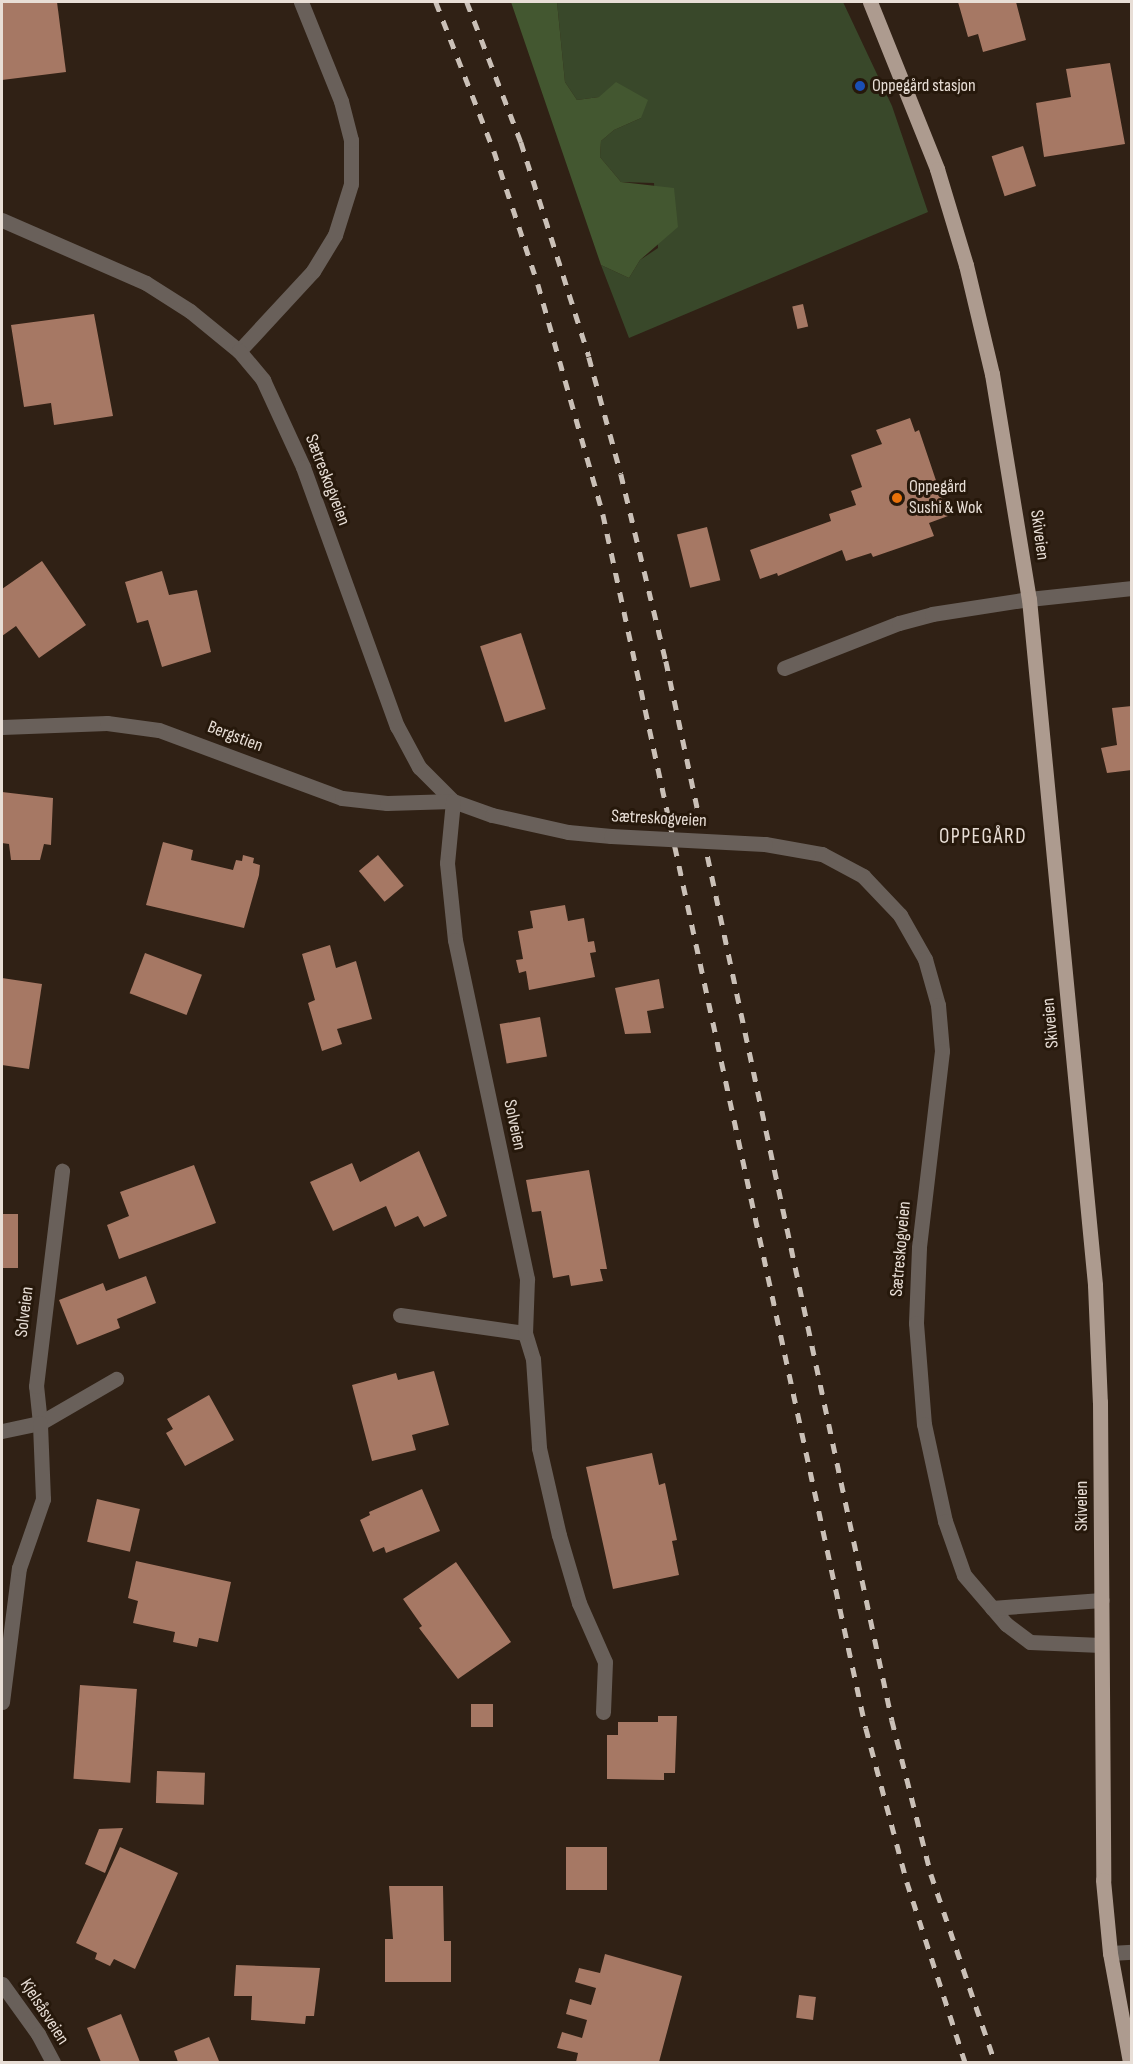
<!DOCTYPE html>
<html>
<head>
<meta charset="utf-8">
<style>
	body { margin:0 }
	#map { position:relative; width:1133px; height:2064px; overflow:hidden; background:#302115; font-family:"Sofia Sans Condensed",sans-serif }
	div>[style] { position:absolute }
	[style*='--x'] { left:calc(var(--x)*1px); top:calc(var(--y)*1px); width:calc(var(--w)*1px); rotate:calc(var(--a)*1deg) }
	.green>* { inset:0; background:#39482a }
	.forest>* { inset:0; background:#435730 }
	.building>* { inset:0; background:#a67864; transform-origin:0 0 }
	.service>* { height:15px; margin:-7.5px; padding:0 7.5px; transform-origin:7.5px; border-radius:7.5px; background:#69605a }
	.minor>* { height:15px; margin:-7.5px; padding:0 7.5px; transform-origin:7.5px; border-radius:7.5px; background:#69605a }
	.primary>* { height:15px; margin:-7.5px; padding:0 7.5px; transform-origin:7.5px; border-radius:7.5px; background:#ad9b8f }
	.rail>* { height:4.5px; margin-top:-2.25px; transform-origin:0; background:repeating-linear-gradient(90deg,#cac0b7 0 10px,transparent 0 20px) }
	.minor-bridge>* { height:15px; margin:-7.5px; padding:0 7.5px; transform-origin:7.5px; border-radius:7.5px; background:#69605a }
	.dots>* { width:16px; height:16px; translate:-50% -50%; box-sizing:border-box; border:3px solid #26180b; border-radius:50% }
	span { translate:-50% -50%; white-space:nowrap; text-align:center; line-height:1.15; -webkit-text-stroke:6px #26180b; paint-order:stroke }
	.poi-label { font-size:18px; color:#e8ded6 }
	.left { translate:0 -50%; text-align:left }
	.street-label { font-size:18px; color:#e8ded6 }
	.quarter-label { font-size:21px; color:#e8ded6; letter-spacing:1.5px }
	.frame { position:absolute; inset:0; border:3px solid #e8ded6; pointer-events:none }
</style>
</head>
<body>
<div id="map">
	<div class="green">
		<div style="clip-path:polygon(557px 2px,843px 2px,892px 106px,928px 212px,629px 338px,601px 265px,629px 278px,640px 260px,658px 248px,654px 183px,621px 182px,600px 157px,601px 141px,614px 130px,641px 118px,599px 97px,577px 100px,565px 82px)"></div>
	</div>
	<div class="forest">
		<div style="clip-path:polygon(511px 2px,557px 2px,565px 82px,577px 100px,599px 97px,616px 82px,648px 100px,641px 118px,614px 130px,601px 141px,600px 157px,621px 182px,674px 188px,678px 227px,640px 260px,629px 278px,601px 265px)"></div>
	</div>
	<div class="building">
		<div style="clip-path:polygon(2px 2px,57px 2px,66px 72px,2px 80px)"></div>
		<div style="clip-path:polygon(958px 2px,1016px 2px,1026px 40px,983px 52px,978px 34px,968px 37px)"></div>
		<div style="clip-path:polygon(1110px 63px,1125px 144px,1044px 157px,1036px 103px,1071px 97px,1066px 69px)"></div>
		<div style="left:1023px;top:146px;width:42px;height:33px;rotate:72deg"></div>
		<div style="left:803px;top:304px;width:23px;height:11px;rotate:77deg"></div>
		<div style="clip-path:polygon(94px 314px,113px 416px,54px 425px,51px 403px,24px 407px,11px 325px)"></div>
		<div style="clip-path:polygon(910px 418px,915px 432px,919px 430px,948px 516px,929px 523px,934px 536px,873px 557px,871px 553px,846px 561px,842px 550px,778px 576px,777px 573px,760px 579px,750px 550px,831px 521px,829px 514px,856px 505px,851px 491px,862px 487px,851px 455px,882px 444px,876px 430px)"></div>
		<div style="left:707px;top:527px;width:55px;height:31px;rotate:76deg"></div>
		<div style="clip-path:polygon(42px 561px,86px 625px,39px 658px,16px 626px,2px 636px,2px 589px)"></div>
		<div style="clip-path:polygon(162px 571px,169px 595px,197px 590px,211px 652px,162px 667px,148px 620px,137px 623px,125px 582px)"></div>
		<div style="left:521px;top:633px;width:80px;height:43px;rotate:72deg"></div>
		<div style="clip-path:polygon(1132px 706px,1132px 770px,1107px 773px,1101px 748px,1117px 745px,1112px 708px)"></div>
		<div style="clip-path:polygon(2px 792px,53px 798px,51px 845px,44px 844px,40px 860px,11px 860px,9px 844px,2px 843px)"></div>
		<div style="clip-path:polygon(163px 842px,193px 850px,191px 860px,233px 870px,236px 860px,242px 861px,243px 855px,254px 858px,253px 863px,260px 865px,259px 875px,244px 928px,146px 905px)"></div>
		<div style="left:378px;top:855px;width:40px;height:25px;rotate:50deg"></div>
		<div style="clip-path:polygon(565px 905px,568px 921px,584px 918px,588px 942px,594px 941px,596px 952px,590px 953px,595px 977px,529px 990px,526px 971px,519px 973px,516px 960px,523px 959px,518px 931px,533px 928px,530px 911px)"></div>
		<div style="clip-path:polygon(330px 945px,336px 968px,356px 961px,372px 1019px,337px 1029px,342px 1044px,322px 1051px,308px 1003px,315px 1000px,302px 954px)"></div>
		<div style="left:145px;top:953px;width:61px;height:43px;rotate:21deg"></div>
		<div style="clip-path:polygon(2px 978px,42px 984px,29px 1069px,2px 1065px)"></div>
		<div style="clip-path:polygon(659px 979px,664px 1008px,647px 1011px,651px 1033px,625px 1034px,615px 988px)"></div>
		<div style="left:540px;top:1017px;width:40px;height:41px;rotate:80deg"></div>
		<div style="clip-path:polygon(419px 1151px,447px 1216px,424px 1227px,418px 1216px,395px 1227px,386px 1206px,333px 1231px,310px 1182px,352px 1163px,360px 1182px)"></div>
		<div style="clip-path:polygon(194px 1165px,216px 1223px,119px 1259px,107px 1225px,129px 1216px,120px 1192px)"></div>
		<div style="clip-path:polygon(589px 1170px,607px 1269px,600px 1269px,603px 1281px,571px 1286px,569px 1275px,553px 1278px,541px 1211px,532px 1212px,526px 1180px)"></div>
		<div style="left:2px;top:1214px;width:16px;height:54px"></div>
		<div style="clip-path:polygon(146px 1276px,156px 1303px,117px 1319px,120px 1328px,77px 1345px,59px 1300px,103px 1283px,106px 1291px)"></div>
		<div style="clip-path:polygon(434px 1371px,449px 1425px,412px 1435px,416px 1450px,372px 1461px,352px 1385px,396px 1373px,398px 1380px)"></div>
		<div style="clip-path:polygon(209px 1395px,234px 1440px,185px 1466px,166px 1433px,173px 1429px,167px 1419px)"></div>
		<div style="clip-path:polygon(652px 1453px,659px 1485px,665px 1483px,671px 1512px,677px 1540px,672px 1541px,679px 1575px,613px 1589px,586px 1467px)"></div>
		<div style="clip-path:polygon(422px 1489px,440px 1531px,386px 1553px,384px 1547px,373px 1552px,360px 1520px,370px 1515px,369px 1512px)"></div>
		<div style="left:97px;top:1499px;width:44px;height:44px;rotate:13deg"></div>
		<div style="clip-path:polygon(136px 1561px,231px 1582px,218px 1642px,199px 1638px,197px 1647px,173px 1642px,175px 1632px,133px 1623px,138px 1601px,128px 1598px)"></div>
		<div style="clip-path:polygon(456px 1562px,511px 1642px,458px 1679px,419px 1628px,422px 1626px,403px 1599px)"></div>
		<div style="left:80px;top:1685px;width:57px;height:94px;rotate:4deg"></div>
		<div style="left:471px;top:1704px;width:22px;height:23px"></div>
		<div style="clip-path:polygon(658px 1716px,677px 1716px,675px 1773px,664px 1773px,664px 1780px,607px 1779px,607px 1735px,618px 1735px,618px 1722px,658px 1722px)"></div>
		<div style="left:157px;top:1771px;width:48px;height:32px;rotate:2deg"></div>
		<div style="clip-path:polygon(123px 1828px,105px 1873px,85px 1864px,99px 1829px)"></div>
		<div style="clip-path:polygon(120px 1847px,178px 1873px,135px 1969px,114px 1959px,110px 1966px,95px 1959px,97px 1953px,76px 1943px)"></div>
		<div style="left:566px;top:1847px;width:41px;height:43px"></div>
		<div style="clip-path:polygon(389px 1886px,443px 1886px,444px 1941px,451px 1941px,451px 1982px,385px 1982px,385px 1939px,393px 1939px)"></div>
		<div style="clip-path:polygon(605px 1954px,682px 1976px,659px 2062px,576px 2062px,578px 2053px,557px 2048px,562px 2032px,582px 2038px,587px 2020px,566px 2014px,570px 1999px,591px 2005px,596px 1988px,575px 1982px,579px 1968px,600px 1973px)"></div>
		<div style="clip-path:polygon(236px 1965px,320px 1968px,314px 2016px,306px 2016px,305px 2024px,251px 2020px,252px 1996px,234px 1996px)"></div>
		<div style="left:799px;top:1995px;width:17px;height:23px;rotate:7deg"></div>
		<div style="clip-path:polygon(121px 2014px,140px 2062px,101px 2062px,87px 2028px)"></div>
		<div style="clip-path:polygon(209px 2037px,219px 2061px,178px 2062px,174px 2051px)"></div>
	</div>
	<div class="service">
		<div style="--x:239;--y:351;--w:109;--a:-47.2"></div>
		<div style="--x:313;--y:271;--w:42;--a:-58.6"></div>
		<div style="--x:335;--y:235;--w:53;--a:-72.6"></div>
		<div style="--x:351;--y:184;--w:44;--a:-90"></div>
		<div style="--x:351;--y:140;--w:40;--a:-104.4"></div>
		<div style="--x:341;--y:101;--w:107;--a:-112"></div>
		<div style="--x:784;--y:668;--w:123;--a:-21.4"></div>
		<div style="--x:899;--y:623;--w:34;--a:-15"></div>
		<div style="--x:932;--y:614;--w:98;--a:-8.8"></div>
		<div style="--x:400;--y:1315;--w:126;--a:8.2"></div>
		<div style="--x:525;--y:1333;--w:27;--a:73"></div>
		<div style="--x:533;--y:1359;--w:89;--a:86.1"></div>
		<div style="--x:539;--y:1448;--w:89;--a:77.1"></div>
		<div style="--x:559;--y:1535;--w:71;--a:73.6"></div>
		<div style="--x:579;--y:1603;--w:64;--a:66.2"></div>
		<div style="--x:605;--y:1662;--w:50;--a:92.3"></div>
		<div style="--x:40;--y:1423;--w:37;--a:-96"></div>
		<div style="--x:36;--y:1386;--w:217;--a:-83.1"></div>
		<div style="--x:1110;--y:1953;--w:22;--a:-3"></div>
	</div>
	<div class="minor">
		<div style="--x:2;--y:220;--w:157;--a:23.6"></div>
		<div style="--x:146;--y:283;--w:52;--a:32.5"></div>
		<div style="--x:190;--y:311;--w:63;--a:39.2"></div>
		<div style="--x:239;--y:351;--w:38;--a:50"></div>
		<div style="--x:263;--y:380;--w:96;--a:65.3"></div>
		<div style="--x:303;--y:467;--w:276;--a:70.1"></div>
		<div style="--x:397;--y:726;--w:47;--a:61.8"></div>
		<div style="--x:419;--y:767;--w:48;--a:45"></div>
		<div style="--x:453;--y:801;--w:41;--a:19.7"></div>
		<div style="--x:492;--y:815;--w:78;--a:12.6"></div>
		<div style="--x:568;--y:832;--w:43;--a:5.3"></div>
		<div style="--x:1029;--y:599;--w:104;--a:-6.1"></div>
		<div style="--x:2;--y:727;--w:105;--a:-2.2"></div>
		<div style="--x:107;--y:723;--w:52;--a:7.7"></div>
		<div style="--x:159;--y:730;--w:195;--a:20.4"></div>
		<div style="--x:342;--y:798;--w:45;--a:6.3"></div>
		<div style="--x:387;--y:803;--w:66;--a:-1.7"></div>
		<div style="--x:453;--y:801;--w:62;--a:95.5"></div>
		<div style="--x:447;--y:863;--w:77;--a:84.1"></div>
		<div style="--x:455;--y:940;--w:347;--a:78"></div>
		<div style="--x:527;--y:1279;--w:54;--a:92.1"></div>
		<div style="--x:765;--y:844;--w:58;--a:10"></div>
		<div style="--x:822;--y:854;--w:47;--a:28.2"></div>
		<div style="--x:863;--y:876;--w:54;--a:46.5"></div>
		<div style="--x:900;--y:915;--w:51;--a:60.4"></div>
		<div style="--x:925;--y:959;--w:48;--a:74.2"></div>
		<div style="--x:938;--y:1005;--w:46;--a:85"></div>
		<div style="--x:942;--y:1051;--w:198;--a:96.7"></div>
		<div style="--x:919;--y:1248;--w:75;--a:92.3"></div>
		<div style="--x:916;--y:1323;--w:101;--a:85.5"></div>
		<div style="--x:924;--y:1424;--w:99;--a:77.8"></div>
		<div style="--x:945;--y:1521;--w:57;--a:70.6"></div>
		<div style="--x:964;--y:1575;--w:65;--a:49.4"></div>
		<div style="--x:1006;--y:1624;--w:30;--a:37"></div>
		<div style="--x:1030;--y:1642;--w:71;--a:2.4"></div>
		<div style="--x:2;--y:1431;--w:39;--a:-12"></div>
		<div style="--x:40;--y:1423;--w:88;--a:-30.1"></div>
		<div style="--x:992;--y:1608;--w:110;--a:-4.2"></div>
		<div style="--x:2;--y:1702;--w:135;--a:-82.8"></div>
		<div style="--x:19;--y:1568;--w:73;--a:-70.8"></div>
		<div style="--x:43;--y:1499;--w:76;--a:-92.3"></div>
		<div style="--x:2;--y:1984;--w:62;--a:54.2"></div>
		<div style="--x:38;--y:2034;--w:32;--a:62"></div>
	</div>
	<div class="primary">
		<div style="--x:870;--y:2;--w:180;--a:68.1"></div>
		<div style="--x:937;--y:169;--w:100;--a:73.2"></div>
		<div style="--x:966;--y:265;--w:112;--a:76.6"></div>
		<div style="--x:992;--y:374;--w:228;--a:80.7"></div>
		<div style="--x:1029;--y:599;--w:689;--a:84.5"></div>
		<div style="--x:1095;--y:1285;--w:117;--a:87.6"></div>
		<div style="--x:1100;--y:1402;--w:478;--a:89.6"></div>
		<div style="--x:1103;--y:1880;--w:73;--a:84.5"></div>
		<div style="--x:1110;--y:1953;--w:111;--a:79.6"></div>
	</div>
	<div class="rail">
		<div style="--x:436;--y:2;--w:160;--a:68.7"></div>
		<div style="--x:494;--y:151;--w:140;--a:71.7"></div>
		<div style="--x:538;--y:284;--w:239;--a:74.2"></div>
		<div style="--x:603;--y:514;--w:1242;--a:77.78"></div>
		<div style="--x:866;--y:1728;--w:159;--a:75.1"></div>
		<div style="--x:907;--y:1882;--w:189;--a:72.1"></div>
		<div style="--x:467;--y:2;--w:150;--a:68.9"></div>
		<div style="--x:521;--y:142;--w:225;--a:72.4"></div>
		<div style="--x:589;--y:357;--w:121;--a:74.7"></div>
		<div style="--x:621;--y:474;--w:192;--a:76.5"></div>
		<div style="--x:666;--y:661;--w:1083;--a:77.95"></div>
		<div style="--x:892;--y:1720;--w:159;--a:75.8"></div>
		<div style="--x:931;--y:1874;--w:199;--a:71.2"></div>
	</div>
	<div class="minor-bridge">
		<div style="--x:611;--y:836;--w:154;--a:3"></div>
	</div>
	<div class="dots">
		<div style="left:860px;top:86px;background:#1a4fb4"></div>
		<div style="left:897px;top:498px;background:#e8710a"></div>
	</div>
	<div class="poi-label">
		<span class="left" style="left:872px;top:86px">Oppegård stasjon</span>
		<span class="left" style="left:909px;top:498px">Oppegård<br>Sushi &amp; Wok</span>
	</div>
	<div class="street-label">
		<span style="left:327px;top:480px;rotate:69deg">Sætreskogveien</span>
		<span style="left:1039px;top:535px;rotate:82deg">Skiveien</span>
		<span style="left:235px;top:737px;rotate:21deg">Bergstien</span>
		<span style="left:659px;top:819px;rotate:3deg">Sætreskogveien</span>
		<span style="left:1051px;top:1023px;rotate:-95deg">Skiveien</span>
		<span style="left:514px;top:1125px;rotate:78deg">Solveien</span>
		<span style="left:901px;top:1249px;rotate:-85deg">Sætreskogveien</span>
		<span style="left:25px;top:1312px;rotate:-83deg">Solveien</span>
		<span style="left:1082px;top:1506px;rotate:-90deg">Skiveien</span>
		<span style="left:44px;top:2012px;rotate:57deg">Kjelsåsveien</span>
	</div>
	<div class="quarter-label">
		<span style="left:983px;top:837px">OPPEGÅRD</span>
	</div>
	<div class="frame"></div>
</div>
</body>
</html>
